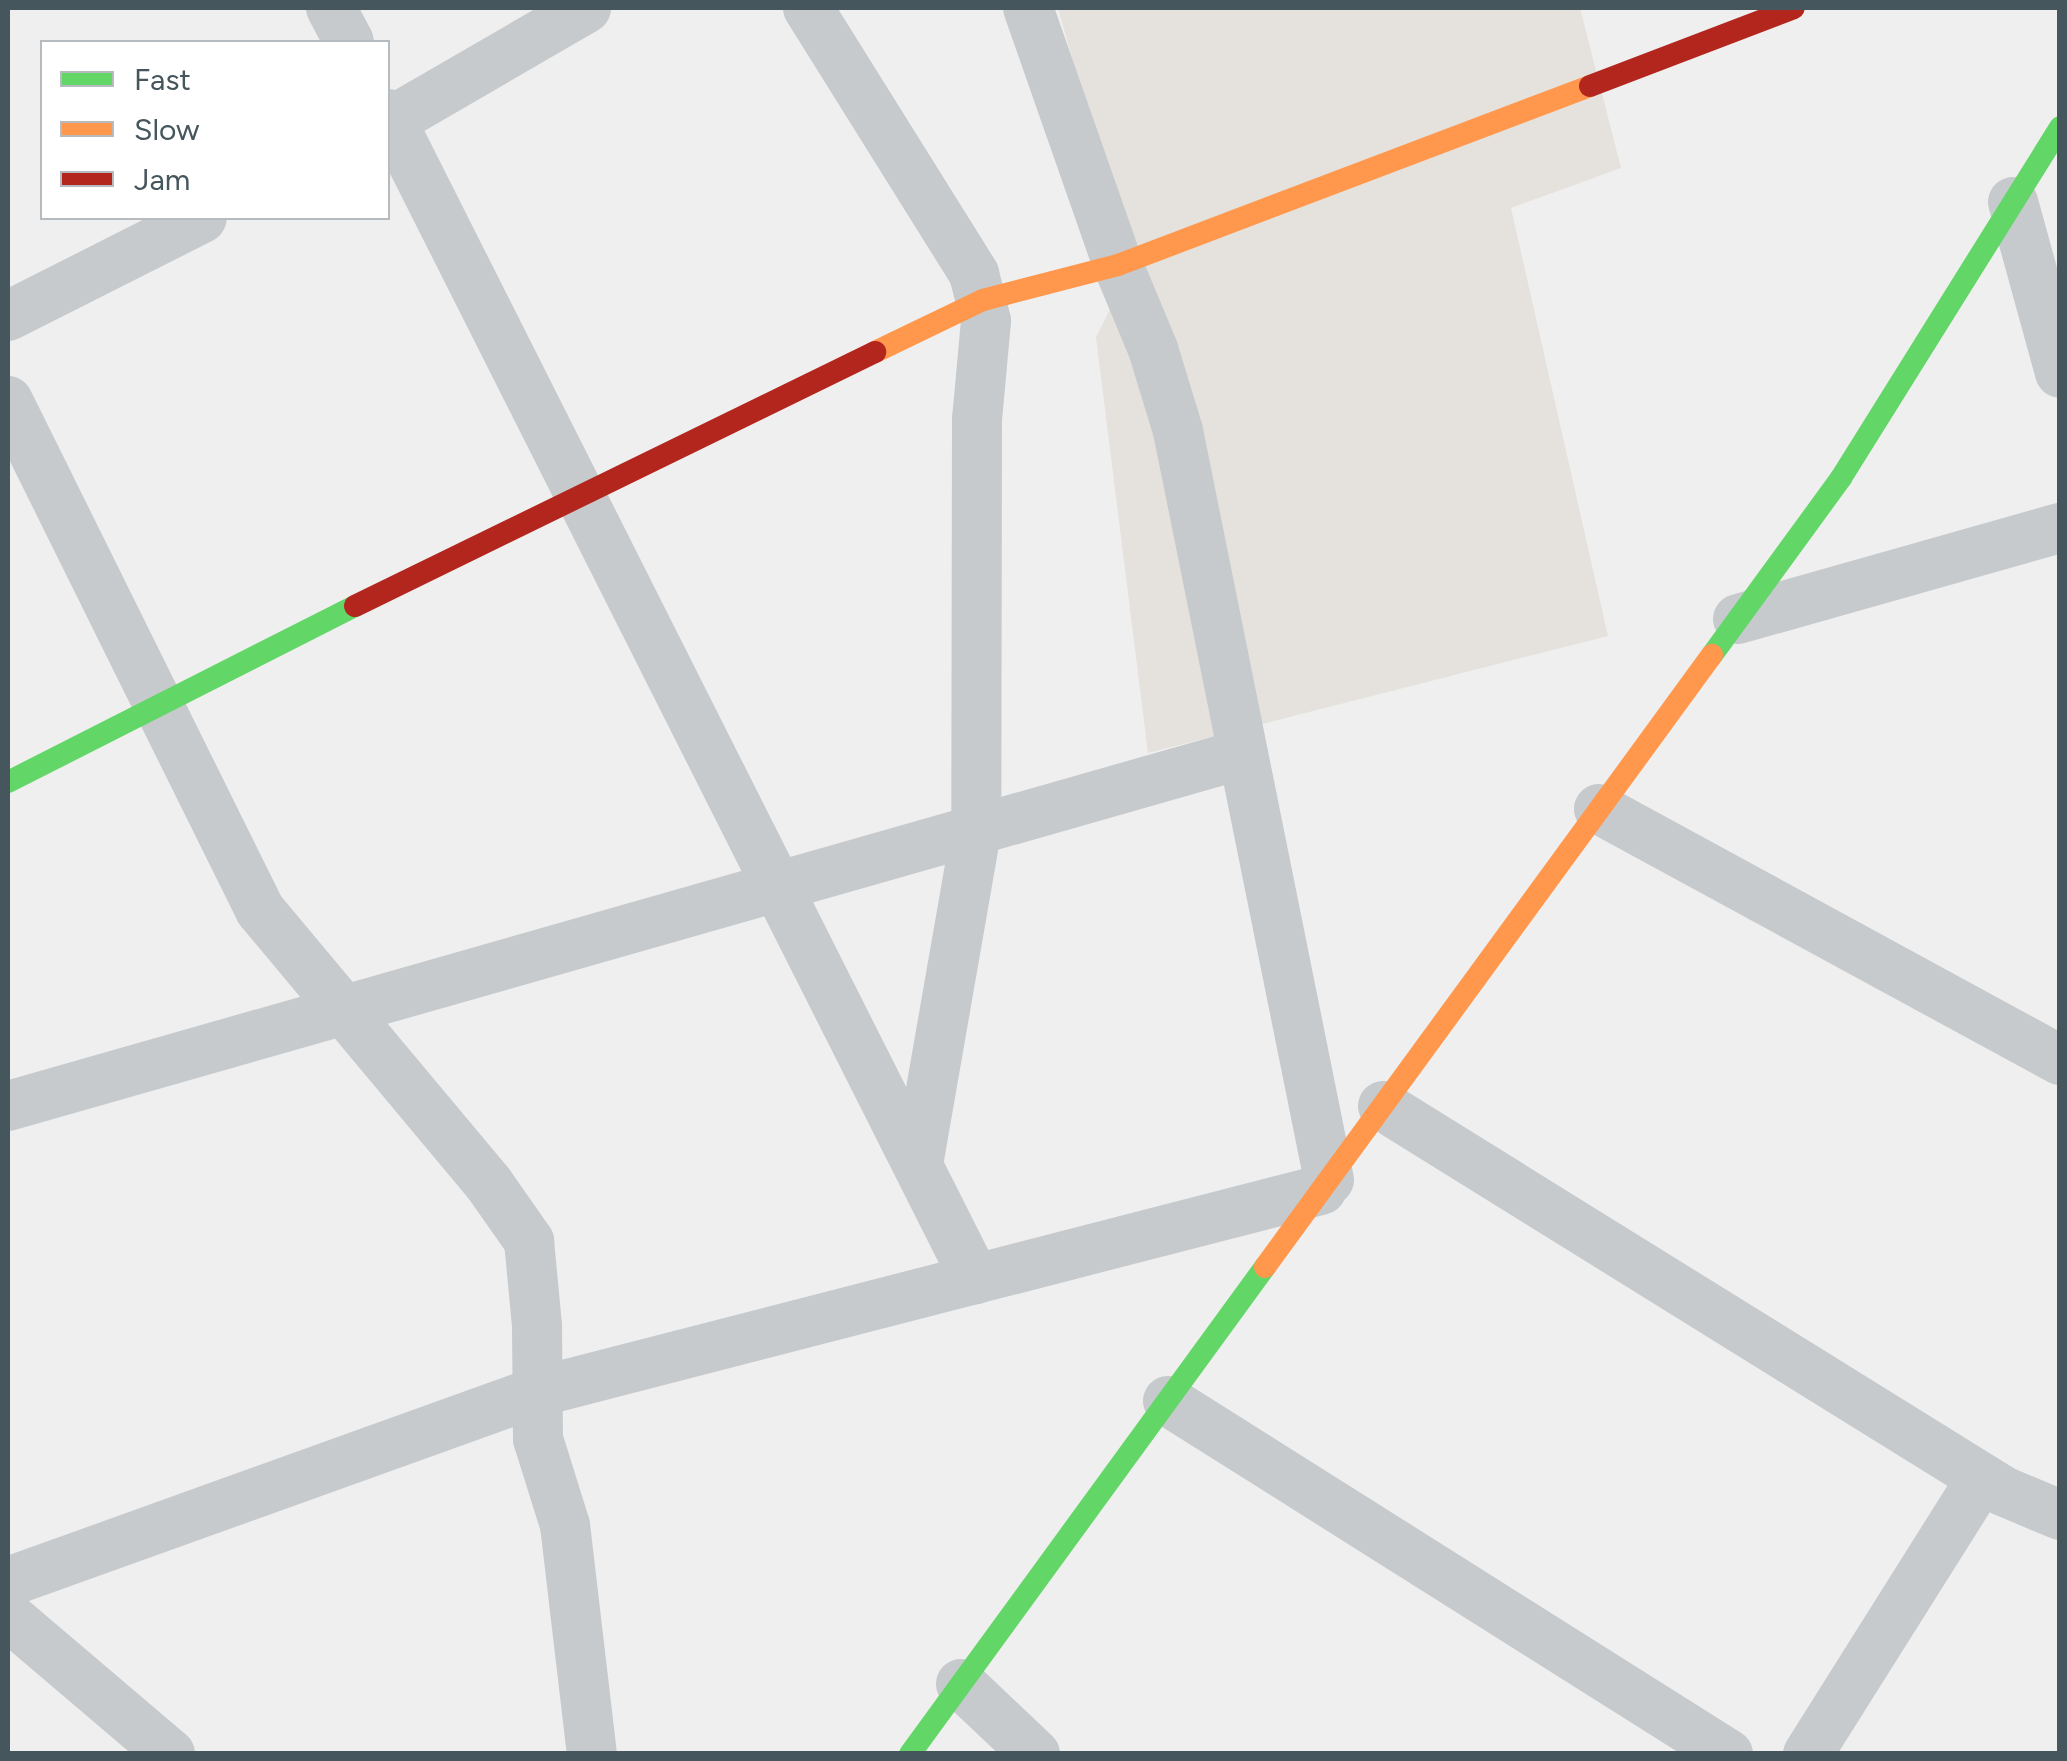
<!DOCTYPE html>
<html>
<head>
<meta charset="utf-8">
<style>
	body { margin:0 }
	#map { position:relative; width:2067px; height:1761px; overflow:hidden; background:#f0efef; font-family:Figtree,sans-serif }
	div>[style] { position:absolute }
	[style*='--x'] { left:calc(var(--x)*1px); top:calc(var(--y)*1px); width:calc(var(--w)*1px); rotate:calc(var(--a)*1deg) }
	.commercial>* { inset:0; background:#e5e2dd }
	.street>* { height:50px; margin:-25px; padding:0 25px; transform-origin:25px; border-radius:25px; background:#c6cacc }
	.fast>* { height:22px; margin:-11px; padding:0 11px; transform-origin:11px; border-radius:11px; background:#63d668 }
	.slow>* { height:22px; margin:-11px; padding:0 11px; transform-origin:11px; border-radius:11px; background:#ff974d }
	.jam>* { height:22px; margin:-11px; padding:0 11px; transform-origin:11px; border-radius:11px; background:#b3261e }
	span { translate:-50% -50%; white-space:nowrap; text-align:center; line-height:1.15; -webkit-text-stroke:8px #fff; paint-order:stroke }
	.frame { position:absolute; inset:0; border:10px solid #46565d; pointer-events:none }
	.legend { position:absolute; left:40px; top:40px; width:350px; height:180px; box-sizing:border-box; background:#fff; border:2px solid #b5bbbe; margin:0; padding:12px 18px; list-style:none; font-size:30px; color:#46565d }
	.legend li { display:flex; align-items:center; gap:20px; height:50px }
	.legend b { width:50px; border:2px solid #b5bbbe }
</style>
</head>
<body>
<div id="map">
	<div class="commercial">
		<div style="clip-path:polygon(1058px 8px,1580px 8px,1621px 168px,1511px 208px,1608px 636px,1148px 753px,1096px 337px,1131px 268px)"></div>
	</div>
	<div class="street">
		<div style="--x:331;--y:8;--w:38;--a:62"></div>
		<div style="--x:808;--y:8;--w:314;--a:58"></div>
		<div style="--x:974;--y:274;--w:49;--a:75.7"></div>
		<div style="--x:986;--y:321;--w:98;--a:95.2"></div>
		<div style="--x:977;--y:419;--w:413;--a:90.1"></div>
		<div style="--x:976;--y:832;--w:338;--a:99.9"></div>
		<div style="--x:1028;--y:8;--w:272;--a:70.7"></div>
		<div style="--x:1118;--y:265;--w:91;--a:67.4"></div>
		<div style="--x:1153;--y:349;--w:86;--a:73"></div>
		<div style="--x:1178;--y:431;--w:764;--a:78.6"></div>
		<div style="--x:388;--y:114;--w:1305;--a:63.26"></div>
		<div style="--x:388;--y:123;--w:229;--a:-30.1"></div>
		<div style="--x:2013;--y:202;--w:177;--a:74.6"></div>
		<div style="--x:8;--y:316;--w:217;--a:-26.8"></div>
		<div style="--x:8;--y:401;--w:568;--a:63.66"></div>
		<div style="--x:260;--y:910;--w:357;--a:50.1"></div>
		<div style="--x:489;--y:1184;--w:70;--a:54.9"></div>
		<div style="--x:529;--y:1241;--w:85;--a:84.6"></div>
		<div style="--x:537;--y:1326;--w:113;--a:89.5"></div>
		<div style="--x:538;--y:1439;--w:90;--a:72.6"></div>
		<div style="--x:565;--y:1525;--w:231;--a:83.3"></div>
		<div style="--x:1738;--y:619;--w:335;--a:-15.8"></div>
		<div style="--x:1599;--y:809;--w:525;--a:28.57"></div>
		<div style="--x:8;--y:1106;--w:1284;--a:-15.91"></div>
		<div style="--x:1383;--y:1106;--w:730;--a:31.84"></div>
		<div style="--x:2003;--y:1491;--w:62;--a:22.8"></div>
		<div style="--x:1168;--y:1401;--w:662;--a:32.23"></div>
		<div style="--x:8;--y:1582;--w:562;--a:-19.76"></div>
		<div style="--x:537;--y:1392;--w:810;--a:-14.45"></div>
		<div style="--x:8;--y:1616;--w:213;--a:40.4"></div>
		<div style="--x:961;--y:1684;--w:102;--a:43.4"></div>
		<div style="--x:1808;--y:1754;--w:326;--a:-57.8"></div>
	</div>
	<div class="fast">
		<div style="--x:1712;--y:655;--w:219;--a:-53.9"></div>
		<div style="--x:1841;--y:478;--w:414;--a:-58"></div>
		<div style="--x:8;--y:782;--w:389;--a:-26.9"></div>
		<div style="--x:910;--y:1754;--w:603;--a:-53.91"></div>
	</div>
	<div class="slow">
		<div style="--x:875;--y:352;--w:120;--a:-25.7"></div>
		<div style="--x:983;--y:300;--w:139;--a:-14.5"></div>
		<div style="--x:1118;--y:265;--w:505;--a:-20.77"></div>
		<div style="--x:1265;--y:1267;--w:758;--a:-53.86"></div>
	</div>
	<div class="jam">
		<div style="--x:1590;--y:86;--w:218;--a:-20.9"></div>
		<div style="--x:355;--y:606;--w:579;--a:-26.03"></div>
	</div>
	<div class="frame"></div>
	<ul class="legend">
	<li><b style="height:12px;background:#63d668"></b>Fast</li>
	<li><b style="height:12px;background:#ff974d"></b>Slow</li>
	<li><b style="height:12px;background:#b3261e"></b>Jam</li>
	</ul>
</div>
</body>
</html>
